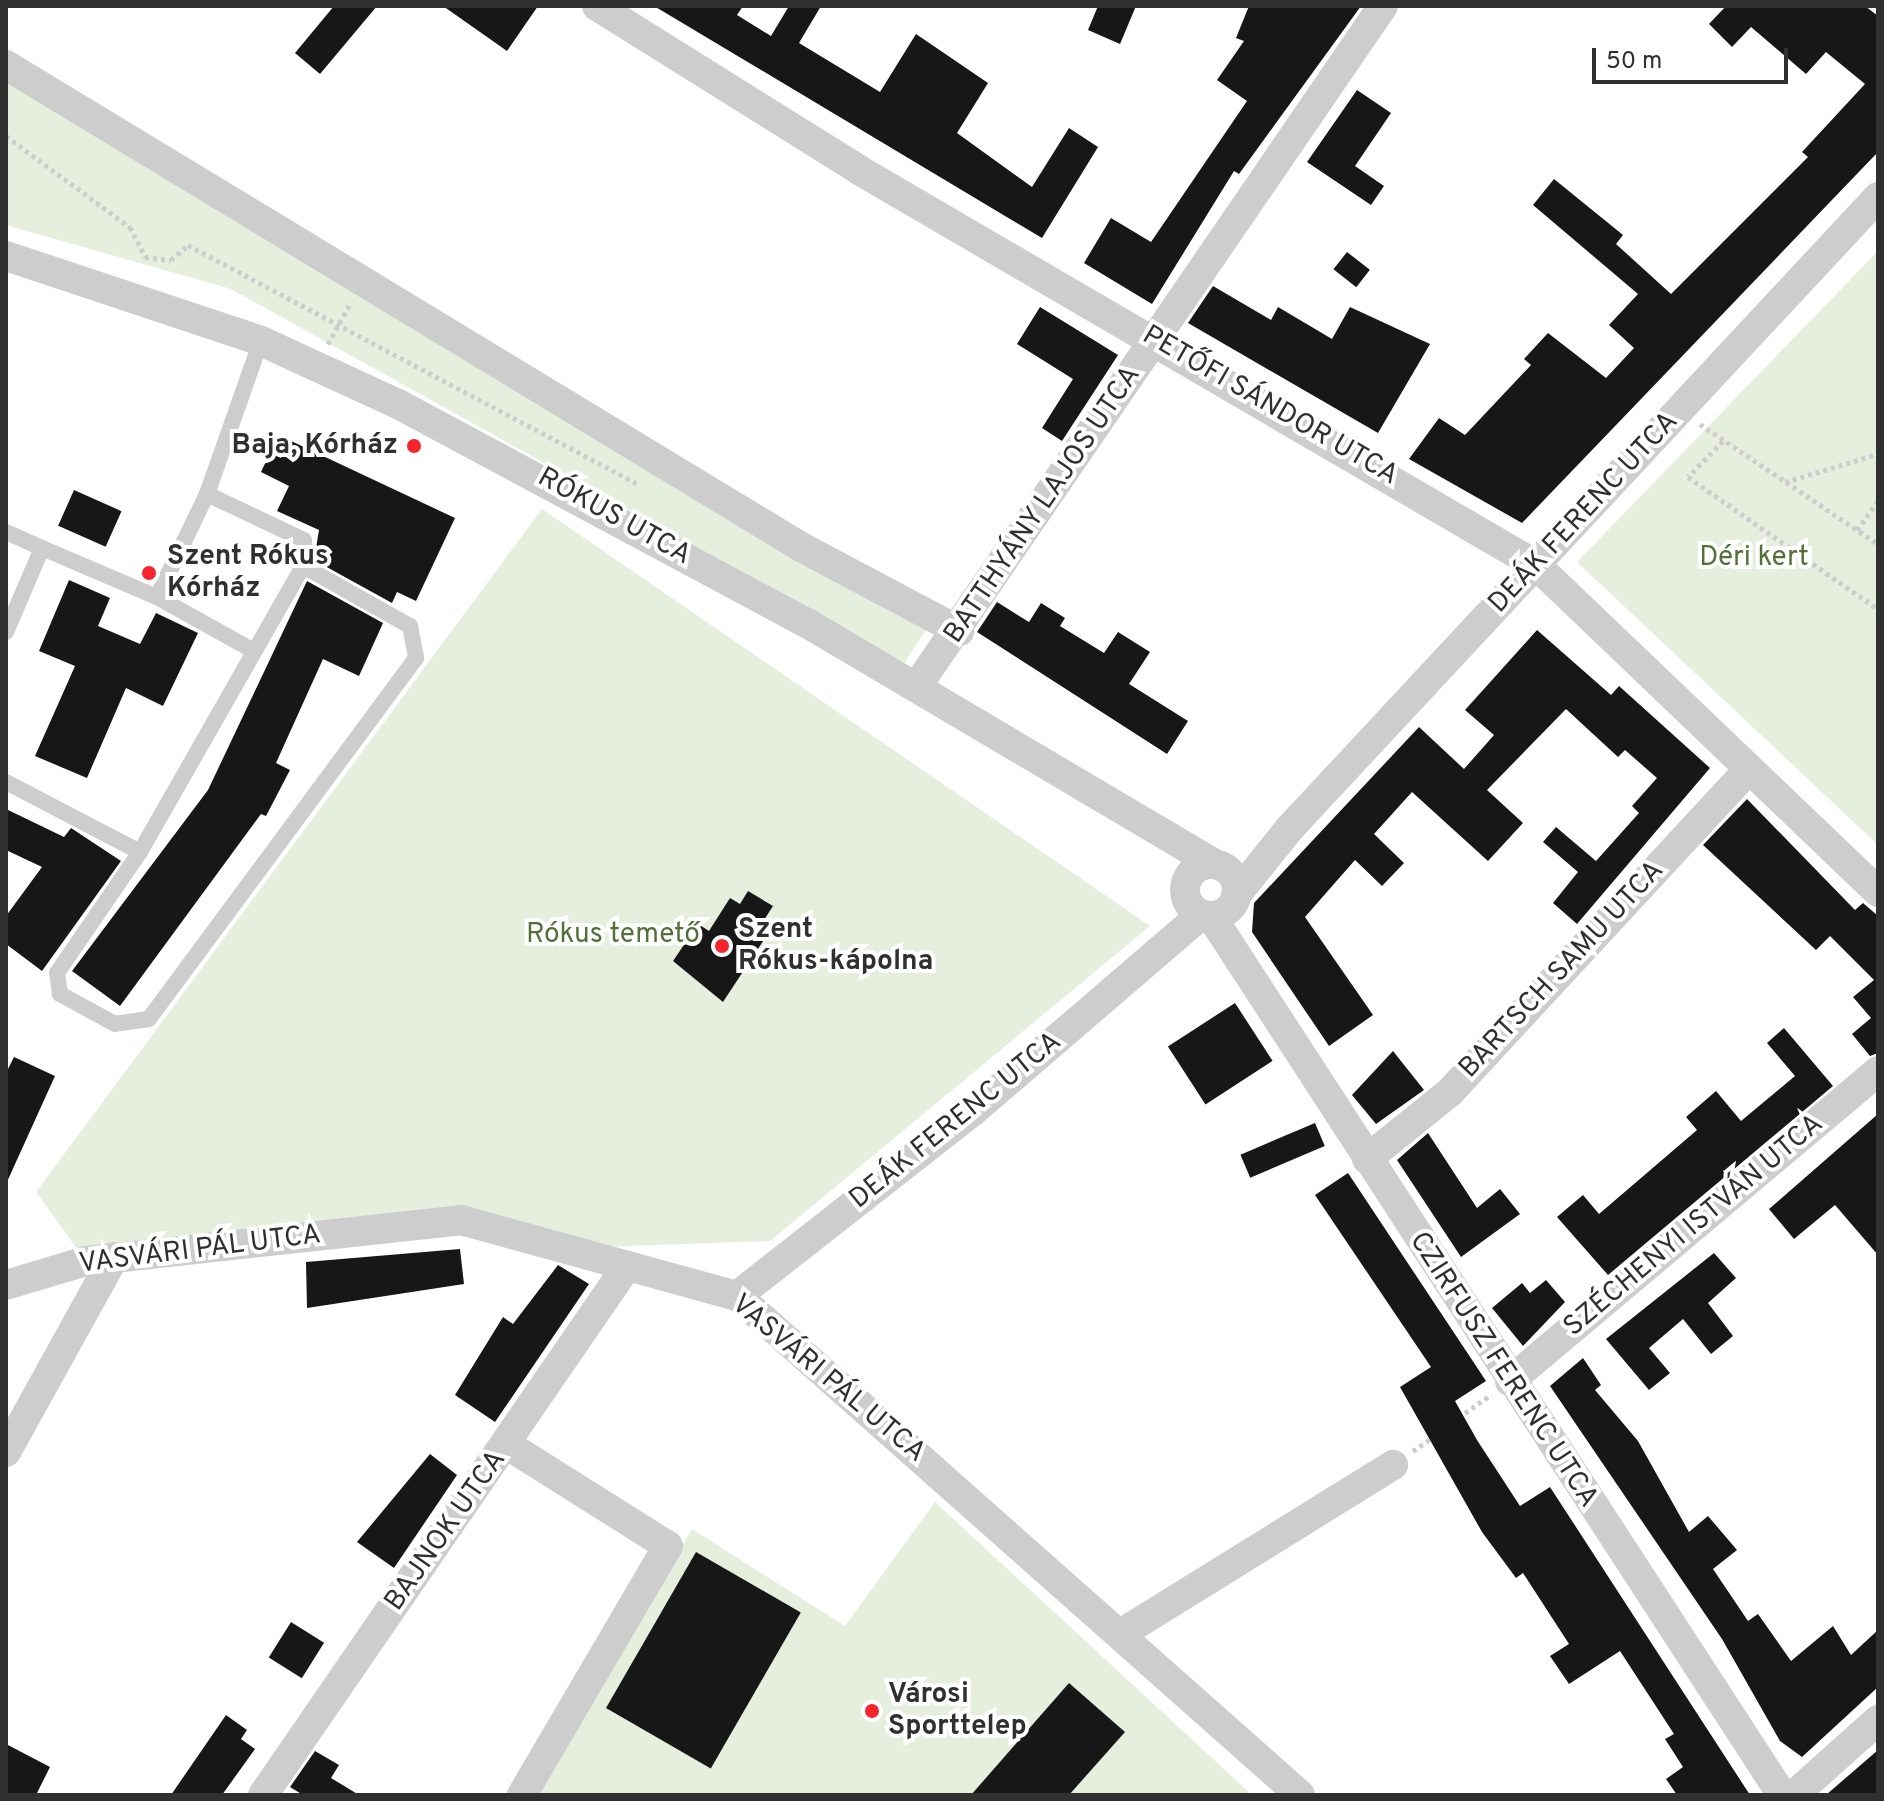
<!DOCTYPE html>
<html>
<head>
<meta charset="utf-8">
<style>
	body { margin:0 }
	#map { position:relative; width:1884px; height:1801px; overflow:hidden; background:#fff; font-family:Overpass,sans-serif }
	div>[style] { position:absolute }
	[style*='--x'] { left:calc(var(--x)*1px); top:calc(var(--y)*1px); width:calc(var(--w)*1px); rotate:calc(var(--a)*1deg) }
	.green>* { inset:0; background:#e6eedd }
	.building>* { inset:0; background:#171717; transform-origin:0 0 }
	.path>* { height:5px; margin-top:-2.5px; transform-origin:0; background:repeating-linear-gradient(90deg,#cdcdcd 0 4px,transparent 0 8px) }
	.service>* { height:16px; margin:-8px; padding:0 8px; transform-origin:8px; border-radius:8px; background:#cdcdcd }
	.minor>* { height:30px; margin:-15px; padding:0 15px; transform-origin:15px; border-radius:15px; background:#cdcdcd }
	.minor>.ring { margin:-15px; padding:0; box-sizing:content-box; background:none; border:30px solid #cdcdcd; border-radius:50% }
	.dots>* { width:22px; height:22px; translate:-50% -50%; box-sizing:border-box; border:4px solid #fff; border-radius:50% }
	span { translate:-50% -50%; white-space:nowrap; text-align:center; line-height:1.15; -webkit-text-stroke:8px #fff; paint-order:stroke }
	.street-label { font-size:28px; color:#303030 }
	.poi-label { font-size:28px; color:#303030; font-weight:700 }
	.right { translate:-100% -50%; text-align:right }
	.left { translate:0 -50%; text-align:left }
	.park-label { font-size:28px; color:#517139 }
	.frame { position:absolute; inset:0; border:8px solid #303030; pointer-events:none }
	.scale { position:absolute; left:1592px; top:48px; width:196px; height:36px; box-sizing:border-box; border:4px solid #303030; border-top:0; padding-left:10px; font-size:24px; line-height:28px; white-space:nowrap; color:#303030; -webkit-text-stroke:6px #fff; paint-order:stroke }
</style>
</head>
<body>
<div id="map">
	<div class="green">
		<div style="clip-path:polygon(6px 79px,932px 621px,904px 663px,231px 289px,6px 225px)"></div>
		<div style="clip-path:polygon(1878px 251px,1878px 845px,1577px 562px)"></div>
		<div style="clip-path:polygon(542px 509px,1150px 926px,770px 1241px,568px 1248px,461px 1220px,86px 1261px,36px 1192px)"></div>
		<div style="clip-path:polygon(935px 1502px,1252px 1795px,534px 1795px,692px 1529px,845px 1626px)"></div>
	</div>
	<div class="building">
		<div style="clip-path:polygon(334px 6px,377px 6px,320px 74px,295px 53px)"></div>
		<div style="clip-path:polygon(443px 6px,538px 6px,507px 51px)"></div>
		<div style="clip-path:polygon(654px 6px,743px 6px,737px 15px,771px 36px,789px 6px,821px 6px,799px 43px,880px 92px,916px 34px,988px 83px,957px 133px,1032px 187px,1069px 128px,1098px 147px,1042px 238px)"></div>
		<div style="clip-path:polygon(1098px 6px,1136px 6px,1120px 44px,1088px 30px)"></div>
		<div style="clip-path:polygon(1249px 6px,1361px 6px,1239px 174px,1234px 171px,1152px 304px,1084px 263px,1111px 218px,1151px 242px,1247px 101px,1217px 80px,1244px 41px,1236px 38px)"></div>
		<div style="clip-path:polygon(1726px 6px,1865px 6px,1878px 16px,1878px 152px,1522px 523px,1409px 459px,1439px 418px,1465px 435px,1531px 365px,1524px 359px,1548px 333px,1606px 378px,1634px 348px,1609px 325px,1638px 294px,1533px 205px,1554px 179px,1623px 235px,1616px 244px,1671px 294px,1808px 157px,1802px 152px,1865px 84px,1826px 52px,1806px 74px,1751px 27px,1732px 47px,1709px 24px)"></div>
		<div style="clip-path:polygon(1357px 90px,1391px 113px,1355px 166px,1384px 186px,1371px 205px,1307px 162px)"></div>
		<div style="left:1347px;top:252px;width:29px;height:22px;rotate:38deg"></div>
		<div style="clip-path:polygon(1213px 286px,1271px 320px,1278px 307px,1332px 339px,1350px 307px,1430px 344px,1378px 433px,1188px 323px)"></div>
		<div style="clip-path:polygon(1040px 307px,1118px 355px,1062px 441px,1042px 428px,1073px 379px,1017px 344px)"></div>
		<div style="clip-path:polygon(289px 440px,455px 518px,416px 601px,397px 592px,392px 603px,314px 560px,319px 530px,277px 511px,289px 486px,261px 472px,270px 453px,281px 458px)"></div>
		<div style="left:74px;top:490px;width:52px;height:39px;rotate:24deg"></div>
		<div style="clip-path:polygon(69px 580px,110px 598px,98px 626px,140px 644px,156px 613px,198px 633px,163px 706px,126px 688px,87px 778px,35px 756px,75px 666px,39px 651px)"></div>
		<div style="clip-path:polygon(307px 581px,383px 623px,359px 676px,323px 659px,276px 763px,290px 770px,266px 816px,261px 814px,120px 1006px,72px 971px,208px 790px)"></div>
		<div style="clip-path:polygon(997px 602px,1029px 622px,1041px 603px,1065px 618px,1060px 626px,1104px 653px,1118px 632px,1150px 652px,1129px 684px,1188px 721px,1167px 754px,977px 632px)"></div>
		<div style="clip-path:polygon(1537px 630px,1611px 695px,1619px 686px,1710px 768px,1577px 924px,1553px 903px,1578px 872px,1543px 842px,1556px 827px,1596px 861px,1639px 813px,1632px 806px,1657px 778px,1625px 750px,1618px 757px,1566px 709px,1487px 790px,1523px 823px,1488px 861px,1412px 792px,1374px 834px,1404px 863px,1382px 886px,1355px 860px,1305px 917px,1373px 1015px,1329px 1046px,1252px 932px,1254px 903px,1419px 727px,1464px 769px,1494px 735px,1465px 710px)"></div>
		<div style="clip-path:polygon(1747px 799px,1855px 910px,1863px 903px,1878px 916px,1878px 1053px,1870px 1056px,1852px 1034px,1871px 1018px,1853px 997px,1874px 980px,1830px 936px,1816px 950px,1703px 845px)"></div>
		<div style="clip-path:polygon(6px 809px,64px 837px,71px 828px,121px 861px,42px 971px,6px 944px,6px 916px,42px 867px,6px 850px)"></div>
		<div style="clip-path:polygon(748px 891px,773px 906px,764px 920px,773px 926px,723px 1002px,673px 961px,698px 924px,709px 931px,730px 898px,740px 904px)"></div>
		<div style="left:1235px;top:1003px;width:69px;height:80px;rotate:57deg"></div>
		<div style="clip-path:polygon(1784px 1028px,1833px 1086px,1608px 1275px,1557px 1217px,1583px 1195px,1599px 1214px,1697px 1130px,1686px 1117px,1716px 1091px,1741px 1121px,1795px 1076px,1767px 1043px)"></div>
		<div style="clip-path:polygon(1393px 1051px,1424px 1090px,1376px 1124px,1352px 1095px)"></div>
		<div style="clip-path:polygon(14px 1057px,55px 1076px,6px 1184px,6px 1073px)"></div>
		<div style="clip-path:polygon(1878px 1114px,1878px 1255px,1835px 1205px,1794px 1239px,1769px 1209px)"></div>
		<div style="left:1315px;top:1123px;width:25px;height:81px;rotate:67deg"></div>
		<div style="clip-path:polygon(1428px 1133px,1477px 1208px,1500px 1189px,1520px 1214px,1461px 1257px,1397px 1160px)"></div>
		<div style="clip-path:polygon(1348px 1173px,1486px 1381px,1455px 1401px,1477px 1440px,1520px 1506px,1550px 1487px,1750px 1795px,1677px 1795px,1666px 1779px,1683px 1767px,1665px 1739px,1674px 1734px,1620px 1651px,1569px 1684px,1550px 1656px,1569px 1644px,1523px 1573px,1516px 1578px,1482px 1532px,1400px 1387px,1431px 1367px,1315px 1195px)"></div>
		<div style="clip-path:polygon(460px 1249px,464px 1284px,307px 1308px,306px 1262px)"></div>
		<div style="clip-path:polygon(1714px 1253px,1736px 1278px,1708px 1303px,1733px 1336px,1711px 1354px,1683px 1319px,1649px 1348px,1670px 1373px,1649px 1390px,1606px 1339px)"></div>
		<div style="clip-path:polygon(558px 1265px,589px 1284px,495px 1422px,455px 1395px,503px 1317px,513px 1324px)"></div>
		<div style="clip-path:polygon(1546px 1280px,1565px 1302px,1523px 1346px,1492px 1308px,1522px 1283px,1530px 1293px)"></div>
		<div style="clip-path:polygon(1583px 1358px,1601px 1385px,1595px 1390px,1638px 1441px,1689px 1532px,1708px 1516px,1737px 1550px,1713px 1569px,1748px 1621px,1758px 1614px,1791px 1661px,1833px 1626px,1851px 1655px,1878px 1630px,1878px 1687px,1802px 1757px,1780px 1741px,1722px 1639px,1550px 1386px)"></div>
		<div style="clip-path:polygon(430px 1454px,457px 1475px,394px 1568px,357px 1542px)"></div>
		<div style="left:696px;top:1552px;width:121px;height:180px;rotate:30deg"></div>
		<div style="left:291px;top:1622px;width:39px;height:42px;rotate:32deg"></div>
		<div style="clip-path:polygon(1069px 1683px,1125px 1732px,1069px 1795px,971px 1795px)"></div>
		<div style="clip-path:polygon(226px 1715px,247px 1730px,241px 1739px,255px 1749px,222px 1795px,171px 1795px)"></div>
		<div style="clip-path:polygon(6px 1744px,50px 1767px,36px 1795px,6px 1795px)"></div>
		<div style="clip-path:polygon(1878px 1750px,1878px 1795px,1826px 1795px)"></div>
		<div style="clip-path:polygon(315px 1751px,339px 1765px,331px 1778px,359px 1795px,303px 1795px,290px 1787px)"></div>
	</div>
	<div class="path">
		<div style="--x:6;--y:136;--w:154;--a:36.3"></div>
		<div style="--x:130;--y:227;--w:34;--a:63"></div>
		<div style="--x:145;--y:257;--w:26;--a:7"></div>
		<div style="--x:171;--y:260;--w:23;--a:-41"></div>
		<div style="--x:188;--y:245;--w:512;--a:27.97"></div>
		<div style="--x:328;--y:344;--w:46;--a:-61.2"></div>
		<div style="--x:1700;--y:424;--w:215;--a:34"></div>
		<div style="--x:1723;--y:441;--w:50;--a:134.2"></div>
		<div style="--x:1688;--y:477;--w:231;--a:34.8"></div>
		<div style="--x:1785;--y:482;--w:97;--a:-16.8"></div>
		<div style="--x:1857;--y:530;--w:36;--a:-54"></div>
		<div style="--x:1465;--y:1413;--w:32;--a:-35"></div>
		<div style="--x:1413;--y:1451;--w:21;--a:-35"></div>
	</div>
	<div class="service">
		<div style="--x:207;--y:494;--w:162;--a:-70.6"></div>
		<div style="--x:6;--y:532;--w:39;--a:24"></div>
		<div style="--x:303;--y:566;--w:123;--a:29.3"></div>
		<div style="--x:410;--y:626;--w:33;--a:79"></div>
		<div style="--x:416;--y:658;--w:449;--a:126.5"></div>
		<div style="--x:149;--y:1019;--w:34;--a:172"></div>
		<div style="--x:115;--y:1024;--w:63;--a:-151.4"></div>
		<div style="--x:60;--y:994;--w:21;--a:-98"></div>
		<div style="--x:57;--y:973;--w:147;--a:-55.6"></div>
		<div style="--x:140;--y:852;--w:329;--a:-60.3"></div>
		<div style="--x:157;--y:597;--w:111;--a:29.1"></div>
		<div style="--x:6;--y:632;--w:91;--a:-66.8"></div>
		<div style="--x:42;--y:548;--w:125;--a:23.1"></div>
		<div style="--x:157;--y:597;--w:114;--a:-64.1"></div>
		<div style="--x:207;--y:494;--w:107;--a:25.4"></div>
		<div style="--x:304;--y:540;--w:26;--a:92"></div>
		<div style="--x:6;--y:782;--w:151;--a:27.6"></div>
	</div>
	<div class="minor">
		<div style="--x:597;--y:6;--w:309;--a:32"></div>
		<div style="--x:859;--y:170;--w:784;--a:30.26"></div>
		<div style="--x:1536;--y:565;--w:473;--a:43.7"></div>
		<div style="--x:6;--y:65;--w:932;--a:31.22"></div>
		<div style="--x:803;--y:548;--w:177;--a:28"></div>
		<div style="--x:6;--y:256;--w:269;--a:18.4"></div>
		<div style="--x:261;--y:341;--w:151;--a:24.7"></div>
		<div style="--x:398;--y:404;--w:464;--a:28.2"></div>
		<div style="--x:807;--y:623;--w:474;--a:30.6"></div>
		<div style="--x:917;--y:686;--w:824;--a:-55.58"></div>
		<div class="ring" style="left:1185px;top:864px;width:22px;height:22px"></div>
		<div style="--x:1236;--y:895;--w:85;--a:-51.2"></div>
		<div style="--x:1289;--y:829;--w:864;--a:-47.02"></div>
		<div style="--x:1211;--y:916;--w:1048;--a:56.99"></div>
		<div style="--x:1367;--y:1159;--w:107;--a:-38.9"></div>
		<div style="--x:1450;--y:1092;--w:437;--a:-47.2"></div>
		<div style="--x:6;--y:1285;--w:84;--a:-16.7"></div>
		<div style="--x:86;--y:1261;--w:377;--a:-6.2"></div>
		<div style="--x:461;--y:1220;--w:286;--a:15.4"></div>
		<div style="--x:737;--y:1296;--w:752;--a:41.55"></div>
		<div style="--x:737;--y:1296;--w:298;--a:-38.1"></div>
		<div style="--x:972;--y:1112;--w:303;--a:-40.7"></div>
		<div style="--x:1510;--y:1381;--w:481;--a:-40.1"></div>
		<div style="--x:506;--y:1444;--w:191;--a:32.2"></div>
		<div style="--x:668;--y:1546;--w:289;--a:120.4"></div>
		<div style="--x:6;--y:1452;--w:223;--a:-61"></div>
		<div style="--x:1122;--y:1633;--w:319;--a:-31.8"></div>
		<div style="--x:263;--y:1795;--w:642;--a:-55.47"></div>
		<div style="--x:1794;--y:1795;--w:113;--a:-41.8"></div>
	</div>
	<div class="dots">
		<div style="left:414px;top:446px;background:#f6242e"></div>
		<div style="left:149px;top:573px;background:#f6242e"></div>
		<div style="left:722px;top:946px;background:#f6242e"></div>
		<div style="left:872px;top:1711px;background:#f6242e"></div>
	</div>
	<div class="street-label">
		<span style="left:1270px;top:406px;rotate:30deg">PETŐFI SÁNDOR UTCA</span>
		<span style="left:1043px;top:505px;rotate:-56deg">BATTHYÁNY LAJOS UTCA</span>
		<span style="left:1584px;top:513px;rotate:-47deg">DEÁK FERENC UTCA</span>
		<span style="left:614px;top:517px;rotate:29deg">RÓKUS UTCA</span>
		<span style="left:1562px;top:970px;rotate:-47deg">BARTSCH SAMU UTCA</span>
		<span style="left:956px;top:1121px;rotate:-39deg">DEÁK FERENC UTCA</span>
		<span style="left:1694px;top:1226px;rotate:-40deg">SZÉCHENYI ISTVÁN UTCA</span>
		<span style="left:200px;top:1250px;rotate:-7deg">VASVÁRI PÁL UTCA</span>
		<span style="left:1503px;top:1370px;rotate:57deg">CZIRFUSZ FERENC UTCA</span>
		<span style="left:828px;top:1379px;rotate:40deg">VASVÁRI PÁL UTCA</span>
		<span style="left:446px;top:1531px;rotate:-55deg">BAJNOK UTCA</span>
	</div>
	<div class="poi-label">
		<span class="right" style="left:398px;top:446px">Baja, Kórház</span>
		<span class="left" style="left:167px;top:573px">Szent Rókus<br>Kórház</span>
		<span class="left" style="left:738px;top:946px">Szent<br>Rókus-kápolna</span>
		<span class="left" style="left:888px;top:1711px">Városi<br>Sporttelep</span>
	</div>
	<div class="park-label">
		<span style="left:1754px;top:558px">Déri kert</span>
		<span style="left:613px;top:935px">Rókus temető</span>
	</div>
	<div class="frame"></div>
	<div class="scale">50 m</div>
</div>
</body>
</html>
